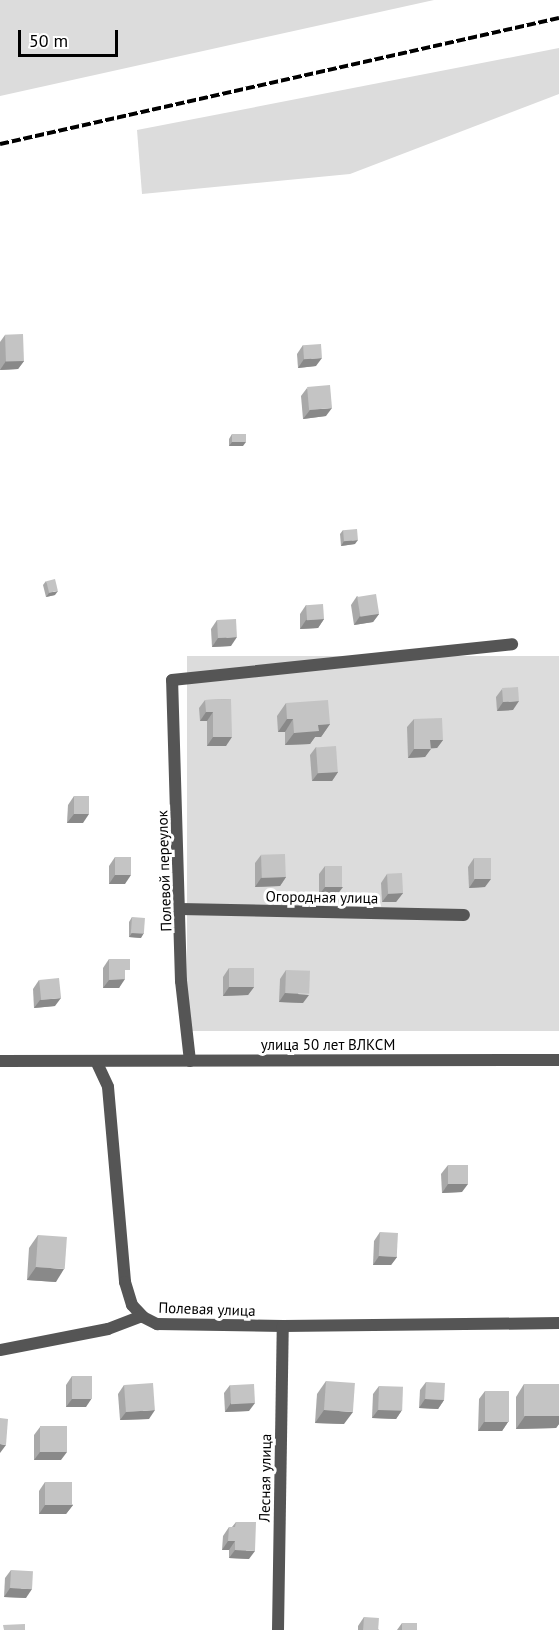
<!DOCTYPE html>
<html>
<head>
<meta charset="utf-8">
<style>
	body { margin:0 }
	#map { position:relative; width:559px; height:1630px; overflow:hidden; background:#fff; font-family:"PT Sans",sans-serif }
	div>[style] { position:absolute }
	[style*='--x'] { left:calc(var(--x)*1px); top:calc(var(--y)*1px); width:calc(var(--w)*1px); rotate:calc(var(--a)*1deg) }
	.green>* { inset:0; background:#dcdcdc; transform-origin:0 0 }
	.minor>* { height:12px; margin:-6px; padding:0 6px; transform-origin:6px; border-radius:6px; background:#555 }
	.tertiary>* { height:12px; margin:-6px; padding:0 6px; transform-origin:6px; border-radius:6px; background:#555 }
	.rail>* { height:4px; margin-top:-2px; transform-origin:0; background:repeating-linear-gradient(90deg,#000 0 9px,transparent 0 12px) }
	.wall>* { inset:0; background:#a9a9a9 }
	.shaded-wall>* { inset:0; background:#898989 }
	.building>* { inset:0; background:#c4c4c4; transform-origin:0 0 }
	span { translate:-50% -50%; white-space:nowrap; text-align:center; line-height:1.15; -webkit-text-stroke:6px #fff; paint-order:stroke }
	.street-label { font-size:15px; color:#000 }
	.scale { position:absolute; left:18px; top:30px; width:100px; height:27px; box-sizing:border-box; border:3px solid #000; border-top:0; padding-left:8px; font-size:18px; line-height:21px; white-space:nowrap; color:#000; -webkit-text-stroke:4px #fff; paint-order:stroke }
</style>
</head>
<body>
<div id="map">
	<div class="green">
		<div style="clip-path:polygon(0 0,434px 0,0 96px)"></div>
		<div style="clip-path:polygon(559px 48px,559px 94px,350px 174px,142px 194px,137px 130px)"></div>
		<div style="left:559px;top:656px;width:375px;height:372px;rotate:90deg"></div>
	</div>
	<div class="minor">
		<div style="--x:180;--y:909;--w:284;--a:1.2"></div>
		<div style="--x:190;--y:1061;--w:81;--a:-96.4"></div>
		<div style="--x:181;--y:981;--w:301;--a:-91.7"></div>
		<div style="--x:172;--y:680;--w:342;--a:-6"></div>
		<div style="--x:97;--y:1063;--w:26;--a:65"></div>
		<div style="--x:108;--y:1087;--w:196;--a:85"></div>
		<div style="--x:125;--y:1282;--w:24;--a:73"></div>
		<div style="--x:132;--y:1305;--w:16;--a:47"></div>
		<div style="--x:143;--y:1317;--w:16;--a:27"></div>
		<div style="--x:157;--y:1324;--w:126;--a:0.9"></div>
		<div style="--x:283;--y:1326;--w:276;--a:-0.6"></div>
		<div style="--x:0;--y:1350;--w:110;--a:-11"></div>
		<div style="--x:108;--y:1329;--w:36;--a:-21"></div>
		<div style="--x:278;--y:1630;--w:304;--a:-89.1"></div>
	</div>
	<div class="tertiary">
		<div style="--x:0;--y:1061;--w:559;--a:-0.1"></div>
	</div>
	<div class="rail">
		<div style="--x:0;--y:144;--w:573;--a:-12.7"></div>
	</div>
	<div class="wall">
		<div style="clip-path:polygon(5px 335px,24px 361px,18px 369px,0 370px,0 342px)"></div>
		<div style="clip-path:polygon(303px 345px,316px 366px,298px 368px,297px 354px)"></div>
		<div style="clip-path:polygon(307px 388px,326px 416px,303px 419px,301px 396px)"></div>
		<div style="clip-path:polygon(232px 434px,243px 446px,229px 446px,229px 439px)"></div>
		<div style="clip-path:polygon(343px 530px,355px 544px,341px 546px,340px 534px)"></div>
		<div style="clip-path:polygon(46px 581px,55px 595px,46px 597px,43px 585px)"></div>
		<div style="clip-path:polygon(357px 596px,379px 614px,373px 622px,354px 625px,351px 605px)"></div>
		<div style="clip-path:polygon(306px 605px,324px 619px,318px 628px,300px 629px,300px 614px)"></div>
		<div style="clip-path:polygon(217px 620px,231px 646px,212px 647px,211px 629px)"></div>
		<div style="clip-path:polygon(502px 689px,513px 710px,497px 711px,496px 697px)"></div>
		<div style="clip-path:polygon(231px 699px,226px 746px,207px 746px,207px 721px,200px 721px,199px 708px,205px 700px)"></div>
		<div style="clip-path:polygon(286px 703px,330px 724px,321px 737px,315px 737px,310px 744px,285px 745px,285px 732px,278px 732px,277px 716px)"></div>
		<div style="clip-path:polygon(414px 719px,443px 740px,437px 748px,431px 748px,425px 757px,408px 758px,407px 727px)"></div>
		<div style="clip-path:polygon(316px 747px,338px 772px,332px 781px,312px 781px,310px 755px)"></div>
		<div style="clip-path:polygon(74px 796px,83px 823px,67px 823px,68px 805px)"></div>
		<div style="clip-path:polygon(261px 855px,286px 877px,280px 886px,255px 887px,255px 863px)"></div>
		<div style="clip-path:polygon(115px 857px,125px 884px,109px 884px,109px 866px)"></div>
		<div style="clip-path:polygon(474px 858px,485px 887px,469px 888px,468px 867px)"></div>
		<div style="clip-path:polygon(325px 866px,337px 895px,319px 895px,319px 874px)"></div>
		<div style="clip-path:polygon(387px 874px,403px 893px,396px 902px,382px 902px,381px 883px)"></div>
		<div style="clip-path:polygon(132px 917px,141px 938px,129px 937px,129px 922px)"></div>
		<div style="clip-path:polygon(109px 959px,125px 976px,119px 988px,103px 988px,103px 968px)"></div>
		<div style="clip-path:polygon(229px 968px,254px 987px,248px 995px,223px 996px,223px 977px)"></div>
		<div style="clip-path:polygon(286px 970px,303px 1003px,279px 1002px,280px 979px)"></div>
		<div style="clip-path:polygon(39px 980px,55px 1006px,34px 1008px,33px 989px)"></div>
		<div style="clip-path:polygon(448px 1165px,462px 1192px,442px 1193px,441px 1174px)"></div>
		<div style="clip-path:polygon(380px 1232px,397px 1257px,391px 1265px,373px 1265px,374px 1241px)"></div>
		<div style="clip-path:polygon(38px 1235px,56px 1282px,27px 1280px,29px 1248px)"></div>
		<div style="clip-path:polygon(72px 1376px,86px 1407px,66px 1407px,66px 1385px)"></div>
		<div style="clip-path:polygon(326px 1381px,344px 1424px,315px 1423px,317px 1394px)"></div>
		<div style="clip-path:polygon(426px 1382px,444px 1400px,438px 1409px,419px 1408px,420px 1390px)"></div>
		<div style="clip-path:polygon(524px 1384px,559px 1384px,559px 1424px,556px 1428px,516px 1429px,516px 1397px)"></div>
		<div style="clip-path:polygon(124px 1385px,149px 1419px,120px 1420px,118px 1394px)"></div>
		<div style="clip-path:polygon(230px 1385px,249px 1411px,225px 1412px,224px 1393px)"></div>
		<div style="clip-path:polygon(379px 1386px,402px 1410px,396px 1419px,372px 1418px,373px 1394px)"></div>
		<div style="clip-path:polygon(485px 1391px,508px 1422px,502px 1431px,478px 1431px,479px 1399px)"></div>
		<div style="clip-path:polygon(40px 1427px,61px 1460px,34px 1460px,34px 1435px)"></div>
		<div style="clip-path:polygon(45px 1482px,73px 1505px,66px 1514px,39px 1514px,39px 1491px)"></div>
		<div style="clip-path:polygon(236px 1522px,249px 1559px,229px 1558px,229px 1550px,222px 1550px,223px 1536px,229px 1527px,232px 1527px)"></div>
		<div style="clip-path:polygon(11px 1570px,26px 1598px,4px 1597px,5px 1578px)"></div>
		<div style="clip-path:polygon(364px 1617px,379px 1630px,358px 1630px,358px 1626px)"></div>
		<div style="clip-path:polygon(402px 1623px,416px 1630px,397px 1630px)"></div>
	</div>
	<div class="shaded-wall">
		<div style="clip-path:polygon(322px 358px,316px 366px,298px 368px,304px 359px)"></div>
		<div style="clip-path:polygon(6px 361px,24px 361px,18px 369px,0 370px)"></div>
		<div style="clip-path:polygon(332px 408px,326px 416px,303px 419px,310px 410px)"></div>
		<div style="clip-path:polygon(232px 442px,246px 442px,243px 446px,229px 446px)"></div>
		<div style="clip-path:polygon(358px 540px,355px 544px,341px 546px,344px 541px)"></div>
		<div style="clip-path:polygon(58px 591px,55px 595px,46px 597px,49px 593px)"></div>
		<div style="clip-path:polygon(379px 614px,373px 622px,354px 625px,360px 616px)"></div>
		<div style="clip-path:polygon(324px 619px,318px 628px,300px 629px,306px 620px)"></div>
		<div style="clip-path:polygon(237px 637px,231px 646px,212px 647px,218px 638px)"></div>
		<div style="clip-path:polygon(519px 701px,513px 710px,497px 711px,503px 702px)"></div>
		<div style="clip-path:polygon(206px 712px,213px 712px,207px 721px,200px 721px)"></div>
		<div style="clip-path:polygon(287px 719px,293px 719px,285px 732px,278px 732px)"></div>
		<div style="clip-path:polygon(330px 724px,321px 737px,315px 737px,310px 744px,285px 745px,294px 733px,318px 725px)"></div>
		<div style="clip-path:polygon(213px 737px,232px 737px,226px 746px,207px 746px)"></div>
		<div style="clip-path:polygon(430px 740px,443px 740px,437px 748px,424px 749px)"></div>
		<div style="clip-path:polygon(414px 749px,431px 749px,425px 757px,408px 758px)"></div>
		<div style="clip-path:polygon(338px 772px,332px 781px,312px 781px,318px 773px)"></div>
		<div style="clip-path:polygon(74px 814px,89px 814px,83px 823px,67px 823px)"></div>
		<div style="clip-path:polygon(115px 875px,131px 875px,125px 884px,109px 884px)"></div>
		<div style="clip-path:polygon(286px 877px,280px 886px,255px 887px,261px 878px)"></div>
		<div style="clip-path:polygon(475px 879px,491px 879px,485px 887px,469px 888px)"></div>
		<div style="clip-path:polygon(325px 887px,343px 887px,337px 895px,319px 895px)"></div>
		<div style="clip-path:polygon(403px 893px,396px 902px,382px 902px,388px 894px)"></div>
		<div style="clip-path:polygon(132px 933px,144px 933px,141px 938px,129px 937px)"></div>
		<div style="clip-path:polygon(125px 979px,119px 988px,103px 988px,109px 980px)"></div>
		<div style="clip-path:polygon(229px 987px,254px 987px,248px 995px,223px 996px)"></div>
		<div style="clip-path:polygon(285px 993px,309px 995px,303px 1003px,279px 1002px)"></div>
		<div style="clip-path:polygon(61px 998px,55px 1006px,34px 1008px,40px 1000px)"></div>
		<div style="clip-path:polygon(448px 1184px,468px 1184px,462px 1192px,442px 1193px)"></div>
		<div style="clip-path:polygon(379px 1256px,397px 1257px,391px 1265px,373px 1265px)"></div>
		<div style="clip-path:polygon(36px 1267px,64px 1269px,56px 1282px,27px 1280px)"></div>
		<div style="clip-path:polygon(92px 1398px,86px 1407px,66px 1407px,72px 1399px)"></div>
		<div style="clip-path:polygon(425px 1399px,444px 1400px,438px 1409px,419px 1408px)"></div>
		<div style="clip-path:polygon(231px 1403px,255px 1403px,249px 1411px,225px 1412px)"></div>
		<div style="clip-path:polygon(155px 1410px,149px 1419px,120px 1420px,126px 1412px)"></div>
		<div style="clip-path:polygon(324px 1410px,353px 1412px,344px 1424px,315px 1423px)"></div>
		<div style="clip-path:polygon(378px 1410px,402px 1410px,396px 1419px,372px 1418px)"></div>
		<div style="clip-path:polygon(525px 1416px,559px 1416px,559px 1424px,556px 1428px,516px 1429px)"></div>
		<div style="clip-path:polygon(484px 1422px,508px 1422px,502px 1431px,478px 1431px)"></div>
		<div style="clip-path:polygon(0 1444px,6px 1445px,0 1453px)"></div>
		<div style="clip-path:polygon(40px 1452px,67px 1452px,61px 1460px,34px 1460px)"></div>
		<div style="clip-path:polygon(45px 1505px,73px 1505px,66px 1514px,39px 1514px)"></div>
		<div style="clip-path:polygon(228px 1541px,235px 1541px,229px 1550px,222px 1550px)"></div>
		<div style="clip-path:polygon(235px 1550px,255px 1551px,249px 1559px,229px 1558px)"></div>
		<div style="clip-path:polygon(10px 1588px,32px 1589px,26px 1598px,4px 1597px)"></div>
	</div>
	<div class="building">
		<div style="left:23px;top:334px;width:27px;height:18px;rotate:88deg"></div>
		<div style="left:321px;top:344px;width:14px;height:18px;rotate:86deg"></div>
		<div style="left:330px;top:385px;width:23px;height:23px;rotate:85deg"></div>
		<div style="left:232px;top:434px;width:14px;height:8px"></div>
		<div style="left:357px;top:529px;width:11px;height:14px;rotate:85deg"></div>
		<div style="left:55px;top:579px;width:12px;height:9px;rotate:76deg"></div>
		<div style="left:376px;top:594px;width:20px;height:19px;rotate:81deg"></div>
		<div style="left:323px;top:604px;width:15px;height:17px;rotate:86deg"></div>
		<div style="left:236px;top:619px;width:18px;height:19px;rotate:87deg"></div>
		<div style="left:518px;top:687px;width:14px;height:16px;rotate:86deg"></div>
		<div style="clip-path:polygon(231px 699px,232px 737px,213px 737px,213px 712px,206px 712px,205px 700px)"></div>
		<div style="clip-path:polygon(328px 700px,330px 724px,318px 725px,319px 731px,294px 733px,293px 719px,287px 719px,286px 703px)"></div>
		<div style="clip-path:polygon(442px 718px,443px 740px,430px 740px,431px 749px,414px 749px,414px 719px)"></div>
		<div style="left:336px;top:746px;width:26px;height:20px;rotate:86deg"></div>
		<div style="left:74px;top:796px;width:15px;height:18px"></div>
		<div style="left:285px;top:854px;width:23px;height:24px;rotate:88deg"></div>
		<div style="left:115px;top:857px;width:16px;height:18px"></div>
		<div style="left:474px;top:858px;width:17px;height:21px"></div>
		<div style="left:325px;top:866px;width:17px;height:21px"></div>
		<div style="left:402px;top:873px;width:20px;height:15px;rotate:87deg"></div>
		<div style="left:132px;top:917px;width:13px;height:16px;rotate:4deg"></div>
		<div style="clip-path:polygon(109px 959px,130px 959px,130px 970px,125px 970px,125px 979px,109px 980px)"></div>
		<div style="left:229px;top:968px;width:25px;height:19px"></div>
		<div style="left:286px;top:970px;width:24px;height:23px;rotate:2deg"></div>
		<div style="left:59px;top:978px;width:20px;height:20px;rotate:84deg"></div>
		<div style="left:448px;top:1165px;width:20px;height:19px"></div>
		<div style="left:380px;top:1232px;width:18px;height:24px;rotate:3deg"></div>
		<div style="left:38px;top:1235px;width:29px;height:32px;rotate:4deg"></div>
		<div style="left:72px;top:1376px;width:20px;height:23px"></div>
		<div style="left:326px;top:1381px;width:29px;height:29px;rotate:4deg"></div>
		<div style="left:426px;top:1382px;width:19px;height:17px;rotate:3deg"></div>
		<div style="left:153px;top:1383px;width:27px;height:29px;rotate:86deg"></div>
		<div style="left:254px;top:1384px;width:19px;height:24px;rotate:87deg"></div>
		<div style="left:524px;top:1384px;width:35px;height:32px"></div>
		<div style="left:379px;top:1386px;width:24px;height:24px;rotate:2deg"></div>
		<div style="left:485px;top:1391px;width:24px;height:31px"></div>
		<div style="clip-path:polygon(0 1418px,8px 1419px,6px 1445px,0 1444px)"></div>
		<div style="left:67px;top:1426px;width:26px;height:27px;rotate:90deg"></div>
		<div style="left:45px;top:1482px;width:27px;height:23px"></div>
		<div style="clip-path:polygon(236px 1522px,256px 1522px,255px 1551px,235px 1550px,235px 1541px,228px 1541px,229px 1527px,235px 1527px)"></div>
		<div style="left:11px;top:1570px;width:22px;height:18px;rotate:3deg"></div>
		<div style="left:364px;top:1617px;width:15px;height:13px;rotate:4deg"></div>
		<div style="left:402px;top:1623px;width:15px;height:7px"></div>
		<div style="clip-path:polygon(25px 1624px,25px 1630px,4px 1630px,3px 1625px)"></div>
	</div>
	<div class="street-label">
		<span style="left:164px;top:871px;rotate:-92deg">Полевой переулок</span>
		<span style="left:322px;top:897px;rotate:1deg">Огородная улица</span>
		<span style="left:328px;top:1045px">улица 50 лет ВЛКСМ</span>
		<span style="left:207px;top:1309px;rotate:2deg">Полевая улица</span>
		<span style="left:265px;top:1478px;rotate:-89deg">Лесная улица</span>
	</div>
	<div class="scale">50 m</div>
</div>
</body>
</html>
